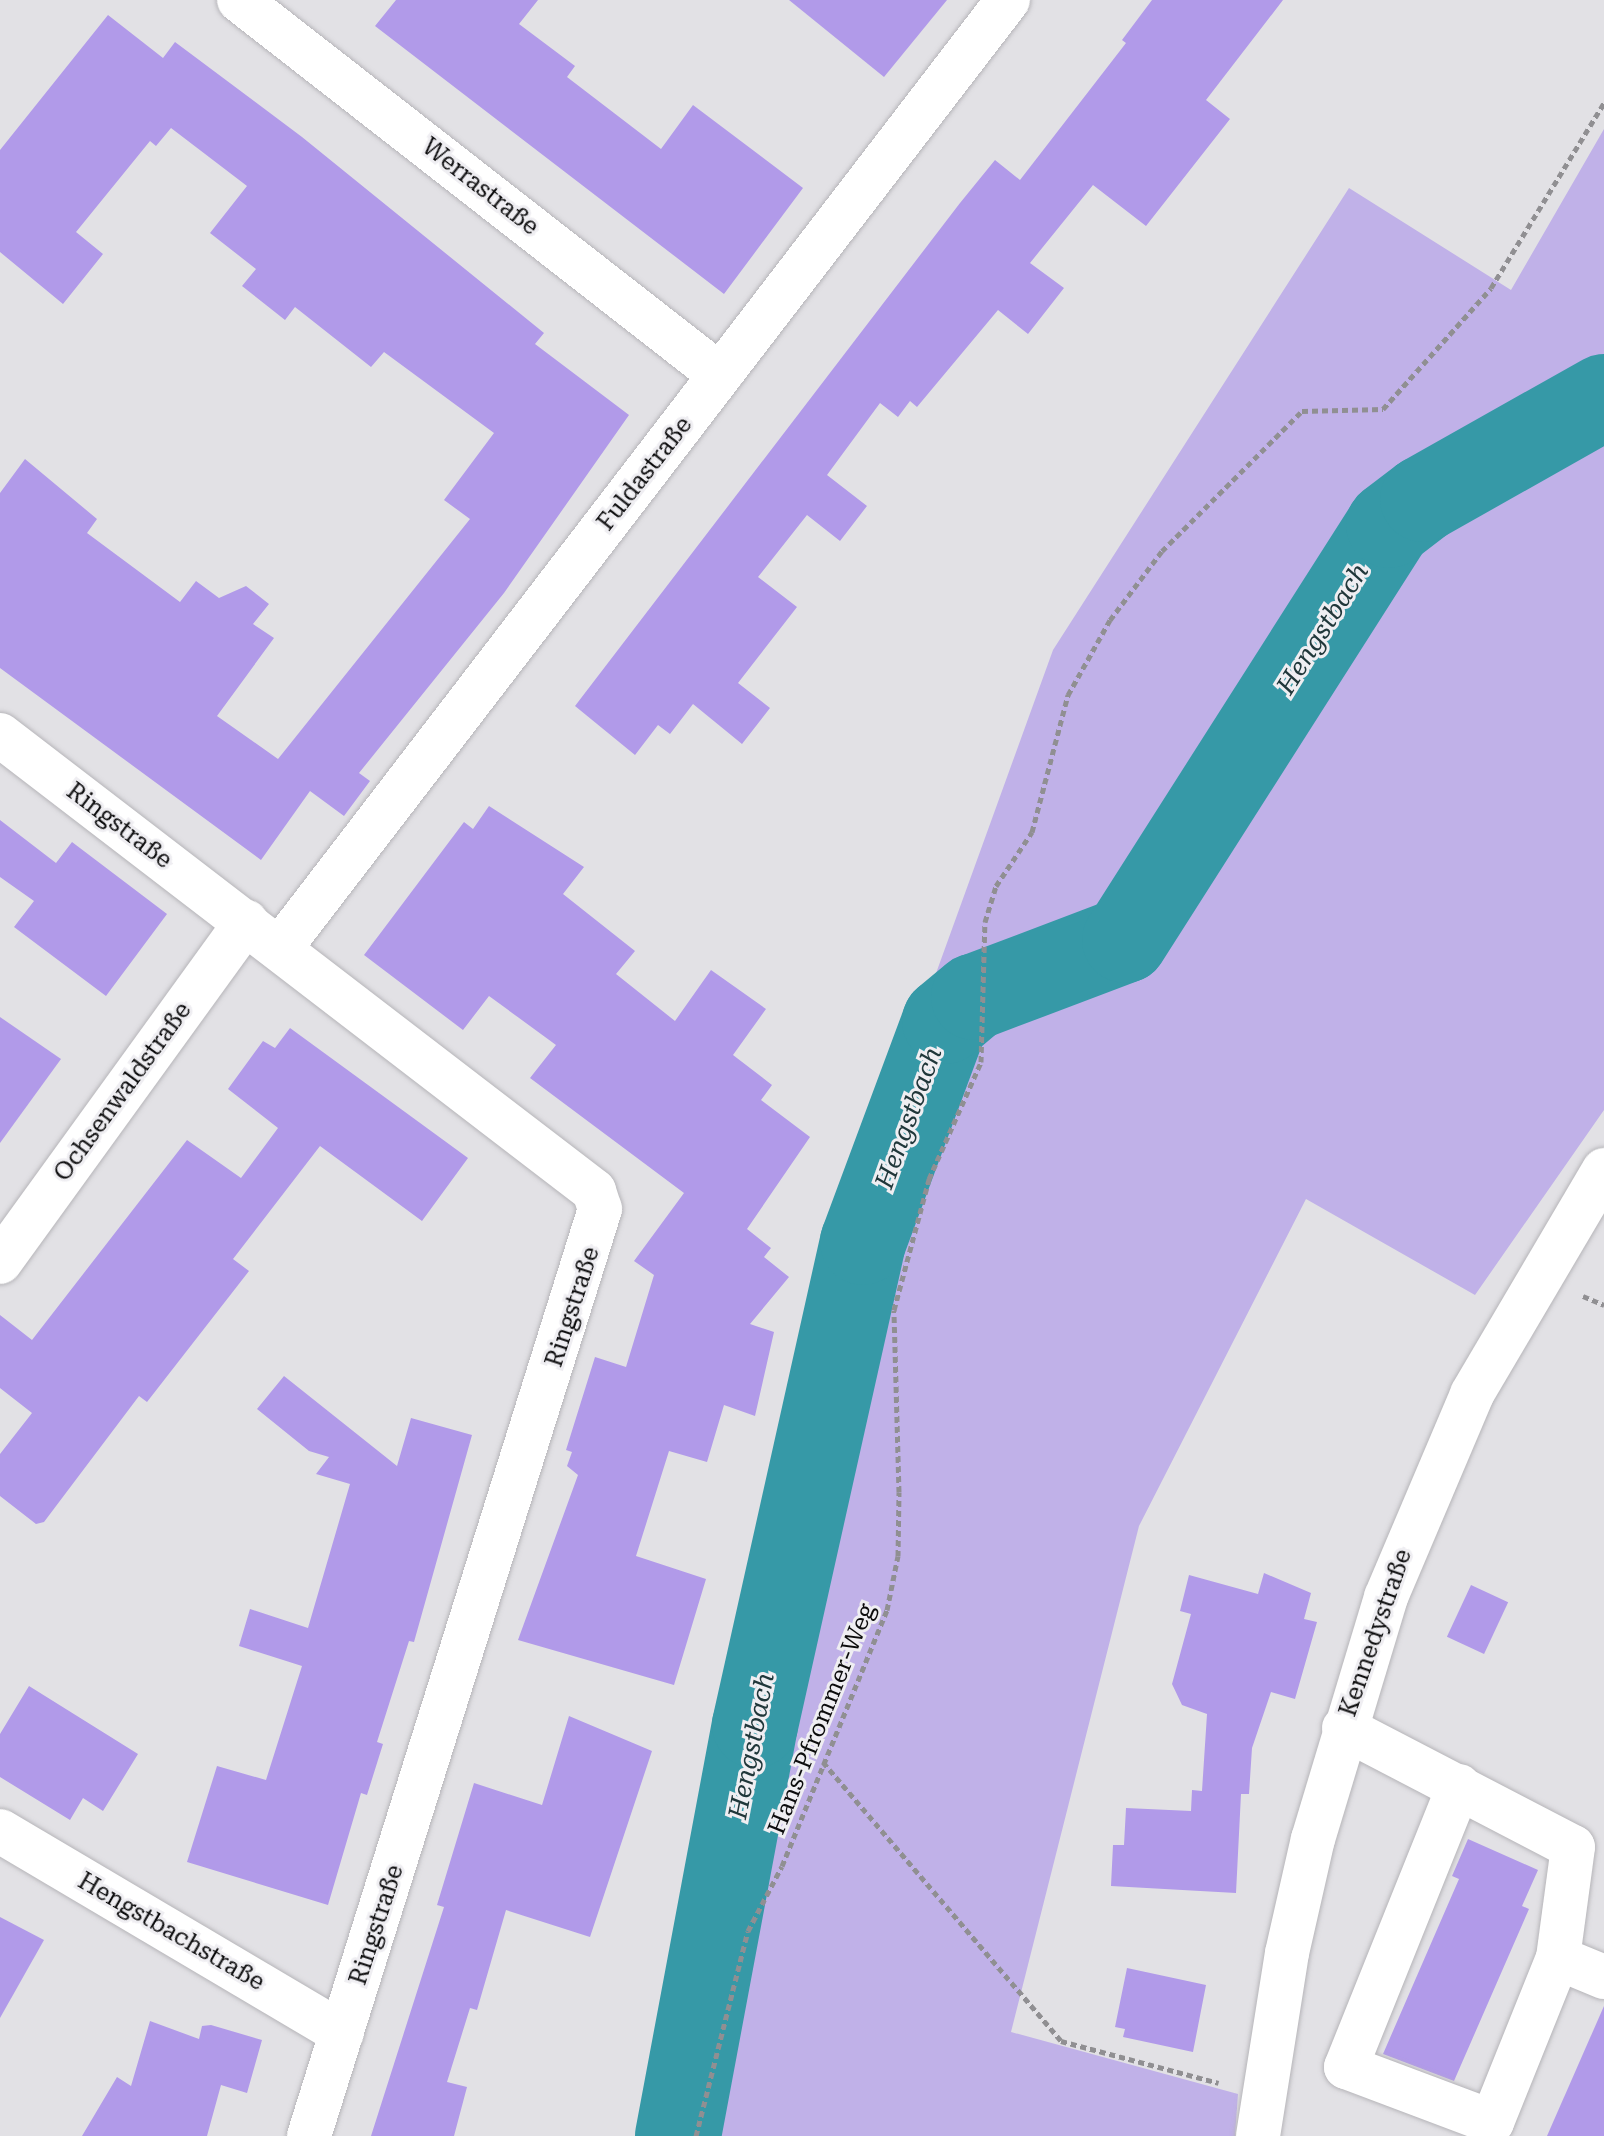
<!DOCTYPE html>
<html>
<head>
<meta charset="utf-8">
<style>
	body { margin:0 }
	#map { position:relative; width:1604px; height:2136px; overflow:hidden; background:#e2e1e5; font-family:"Roboto Serif",serif }
	div>[style] { position:absolute }
	[style*='--x'] { left:calc(var(--x)*1px); top:calc(var(--y)*1px); width:calc(var(--w)*1px); rotate:calc(var(--a)*1deg) }
	.green>* { inset:0; background:#c0b1e8 }
	.river>* { height:86px; margin:-43px; padding:0 43px; transform-origin:43px; border-radius:43px; background:#3699a7 }
	.building>* { inset:0; background:#b19ae9; transform-origin:0 0 }
	.path>* { height:5px; margin-top:-2.5px; transform-origin:0; background:repeating-linear-gradient(90deg,#908f92 0 6px,transparent 0 10px) }
	.roads { filter:drop-shadow(0 0 2px #b6b5b9) drop-shadow(0 0 2px #b6b5b9) }
	.minor>* { height:44px; margin:-22px; padding:0 22px; transform-origin:22px; border-radius:22px; background:#fff }
	span { translate:-50% -50%; white-space:nowrap; text-align:center; line-height:1.15; -webkit-text-stroke:6px #efeef2; paint-order:stroke }
	.street-label { font-size:24px; color:#0c0c0d }
	.water-label { font-size:26px; color:#20373a; font-style:italic }
</style>
</head>
<body>
<div id="map">
	<div class="green">
		<div style="clip-path:polygon(1604px 129px,1604px 1110px,1475px 1295px,1306px 1199px,1139px 1526px,1011px 2032px,1238px 2094px,1235px 2136px,713px 2136px,744px 1990px,682px 1995px,825px 1280px,1053px 650px,1349px 188px,1511px 290px)"></div>
	</div>
	<div class="river">
		<div style="--x:678;--y:2136;--w:418;--a:-79.4"></div>
		<div style="--x:755;--y:1725;--w:495;--a:-77.4"></div>
		<div style="--x:863;--y:1242;--w:236;--a:-69.6"></div>
		<div style="--x:945;--y:1021;--w:38;--a:-40"></div>
		<div style="--x:974;--y:997;--w:161;--a:-20.7"></div>
		<div style="--x:1125;--y:940;--w:492;--a:-57.5"></div>
		<div style="--x:1389;--y:525;--w:43;--a:-37.4"></div>
		<div style="--x:1423;--y:499;--w:208;--a:-29.4"></div>
	</div>
	<div class="building">
		<div style="clip-path:polygon(396px 0,538px 0,519px 24px,575px 66px,567px 77px,661px 149px,693px 105px,803px 188px,724px 294px,375px 26px)"></div>
		<div style="clip-path:polygon(789px 0,947px 0,884px 77px)"></div>
		<div style="clip-path:polygon(1152px 0,1283px 0,1206px 100px,1230px 119px,1146px 226px,1093px 185px,1030px 263px,1064px 288px,1028px 334px,998px 310px,917px 407px,910px 401px,898px 417px,880px 403px,827px 475px,867px 506px,840px 541px,807px 515px,758px 577px,797px 607px,738px 683px,770px 708px,742px 744px,693px 704px,670px 734px,658px 725px,635px 755px,575px 706px,960px 203px,995px 160px,1020px 180px,1126px 43px,1122px 40px)"></div>
		<div style="clip-path:polygon(108px 15px,163px 58px,175px 42px,302px 137px,544px 333px,535px 344px,629px 415px,504px 593px,359px 773px,370px 781px,344px 816px,310px 791px,261px 860px,0 668px,0 493px,25px 459px,97px 519px,87px 533px,180px 602px,196px 581px,219px 598px,246px 586px,269px 604px,253px 624px,274px 638px,217px 716px,278px 759px,470px 519px,444px 500px,494px 433px,384px 352px,371px 367px,295px 307px,285px 320px,242px 286px,256px 269px,210px 233px,247px 186px,171px 128px,156px 146px,150px 141px,76px 232px,103px 254px,63px 304px,0 252px,0 150px)"></div>
		<div style="clip-path:polygon(489px 806px,584px 867px,563px 894px,635px 951px,616px 974px,675px 1021px,711px 970px,766px 1009px,733px 1055px,772px 1085px,761px 1100px,810px 1137px,747px 1229px,771px 1248px,764px 1257px,789px 1277px,750px 1324px,774px 1332px,755px 1416px,724px 1405px,707px 1462px,669px 1451px,636px 1556px,706px 1579px,674px 1685px,518px 1640px,578px 1475px,567px 1466px,572px 1452px,566px 1450px,595px 1357px,626px 1367px,654px 1275px,634px 1261px,684px 1193px,530px 1078px,556px 1045px,489px 996px,463px 1030px,364px 955px,464px 822px,473px 829px)"></div>
		<div style="clip-path:polygon(0 820px,56px 863px,72px 842px,167px 914px,106px 996px,14px 927px,34px 901px,0 877px)"></div>
		<div style="clip-path:polygon(0 1017px,61px 1059px,0 1143px)"></div>
		<div style="clip-path:polygon(290px 1028px,468px 1158px,422px 1221px,320px 1146px,233px 1259px,249px 1271px,147px 1402px,139px 1396px,44px 1522px,36px 1524px,0 1496px,0 1454px,32px 1413px,0 1388px,0 1315px,32px 1340px,187px 1140px,241px 1178px,278px 1128px,228px 1089px,263px 1041px,275px 1048px)"></div>
		<div style="clip-path:polygon(284px 1376px,397px 1466px,411px 1418px,472px 1435px,414px 1642px,409px 1641px,377px 1742px,383px 1744px,367px 1795px,361px 1793px,328px 1905px,187px 1862px,217px 1766px,266px 1780px,302px 1666px,239px 1646px,250px 1609px,308px 1628px,350px 1484px,316px 1474px,329px 1457px,309px 1451px,257px 1409px)"></div>
		<div style="clip-path:polygon(1264px 1573px,1311px 1593px,1304px 1619px,1317px 1622px,1295px 1699px,1271px 1692px,1252px 1748px,1249px 1794px,1241px 1794px,1236px 1893px,1111px 1886px,1113px 1845px,1124px 1845px,1126px 1808px,1191px 1811px,1192px 1790px,1202px 1791px,1207px 1714px,1182px 1705px,1172px 1684px,1191px 1614px,1180px 1611px,1189px 1575px,1258px 1594px)"></div>
		<div style="left:1471px;top:1585px;width:41px;height:57px;rotate:25deg"></div>
		<div style="clip-path:polygon(29px 1686px,138px 1754px,103px 1811px,83px 1798px,70px 1820px,0 1777px,0 1734px)"></div>
		<div style="clip-path:polygon(569px 1716px,652px 1751px,590px 1937px,506px 1910px,477px 2010px,470px 2008px,447px 2082px,467px 2087px,454px 2136px,371px 2136px,444px 1907px,437px 1905px,474px 1783px,542px 1805px)"></div>
		<div style="clip-path:polygon(1468px 1839px,1538px 1870px,1522px 1906px,1529px 1909px,1454px 2081px,1383px 2054px,1459px 1879px,1452px 1876px)"></div>
		<div style="clip-path:polygon(0 1917px,44px 1940px,0 2018px)"></div>
		<div style="clip-path:polygon(1127px 1968px,1206px 1985px,1193px 2052px,1123px 2037px,1125px 2029px,1115px 2027px)"></div>
		<div style="clip-path:polygon(1604px 2006px,1604px 2136px,1547px 2136px)"></div>
		<div style="clip-path:polygon(150px 2021px,199px 2039px,202px 2026px,211px 2025px,262px 2040px,247px 2093px,221px 2085px,207px 2136px,82px 2136px,117px 2077px,131px 2086px)"></div>
	</div>
	<div class="path">
		<div style="--x:1583;--y:1296;--w:23;--a:23"></div>
		<div style="--x:823;--y:1762;--w:367;--a:49.5"></div>
		<div style="--x:1061;--y:2041;--w:163;--a:14.9"></div>
		<div style="--x:696;--y:2136;--w:211;--a:-75.8"></div>
		<div style="--x:748;--y:1931;--w:73;--a:-62.4"></div>
		<div style="--x:782;--y:1866;--w:277;--a:-67.7"></div>
		<div style="--x:887;--y:1610;--w:55;--a:-78.5"></div>
		<div style="--x:898;--y:1556;--w:64;--a:-89.1"></div>
		<div style="--x:899;--y:1492;--w:182;--a:-91.6"></div>
		<div style="--x:894;--y:1310;--w:136;--a:-75"></div>
		<div style="--x:929;--y:1179;--w:128;--a:-66"></div>
		<div style="--x:981;--y:1062;--w:140;--a:-88.4"></div>
		<div style="--x:985;--y:922;--w:38;--a:-73"></div>
		<div style="--x:996;--y:886;--w:65;--a:-56.3"></div>
		<div style="--x:1032;--y:832;--w:142;--a:-75.3"></div>
		<div style="--x:1068;--y:695;--w:86;--a:-60.8"></div>
		<div style="--x:1110;--y:620;--w:86;--a:-53"></div>
		<div style="--x:1162;--y:551;--w:198;--a:-45"></div>
		<div style="--x:1302;--y:411;--w:81;--a:-1.4"></div>
		<div style="--x:1383;--y:409;--w:162;--a:-48.2"></div>
		<div style="--x:1491;--y:288;--w:217;--a:-58.6"></div>
	</div>
	<div class="roads">
		<div class="minor">
			<div style="--x:239;--y:0;--w:610;--a:37.94"></div>
			<div style="--x:0;--y:735;--w:749;--a:37.51"></div>
			<div style="--x:594;--y:1191;--w:19;--a:72"></div>
			<div style="--x:600;--y:1209;--w:972;--a:107.43"></div>
			<div style="--x:281;--y:947;--w:1194;--a:-52.49"></div>
			<div style="--x:0;--y:1262;--w:420;--a:-54.1"></div>
			<div style="--x:1344;--y:1728;--w:258;--a:27.5"></div>
			<div style="--x:1573;--y:1847;--w:112;--a:97.7"></div>
			<div style="--x:1558;--y:1958;--w:50;--a:22.4"></div>
			<div style="--x:1459;--y:1786;--w:303;--a:111.9"></div>
			<div style="--x:1346;--y:2067;--w:156;--a:20.6"></div>
			<div style="--x:1492;--y:2122;--w:177;--a:-68.1"></div>
			<div style="--x:0;--y:1831;--w:397;--a:30.6"></div>
			<div style="--x:1258;--y:2136;--w:185;--a:-81"></div>
			<div style="--x:1287;--y:1953;--w:117;--a:-77.2"></div>
			<div style="--x:1313;--y:1839;--w:253;--a:-73.2"></div>
			<div style="--x:1386;--y:1597;--w:220;--a:-67"></div>
			<div style="--x:1472;--y:1394;--w:260;--a:-59.5"></div>
		</div>
	</div>
	<div class="street-label">
		<span style="left:480px;top:187px;rotate:38deg">Werrastraße</span>
		<span style="left:645px;top:474px;rotate:-52deg">Fuldastraße</span>
		<span style="left:119px;top:826px;rotate:37deg">Ringstraße</span>
		<span style="left:123px;top:1092px;rotate:-54deg">Ochsenwaldstraße</span>
		<span style="left:573px;top:1307px;rotate:-72deg">Ringstraße</span>
		<span style="left:1376px;top:1633px;rotate:-71deg">Kennedystraße</span>
		<span style="left:822px;top:1719px;rotate:-68deg">Hans-Pfrommer-Weg</span>
		<span style="left:377px;top:1925px;rotate:-72deg">Ringstraße</span>
		<span style="left:171px;top:1932px;rotate:30deg">Hengstbachstraße</span>
	</div>
	<div class="water-label">
		<span style="left:1323px;top:629px;rotate:-58deg">Hengstbach</span>
		<span style="left:909px;top:1118px;rotate:-70deg">Hengstbach</span>
		<span style="left:752px;top:1746px;rotate:-79deg">Hengstbach</span>
	</div>
</div>
</body>
</html>
